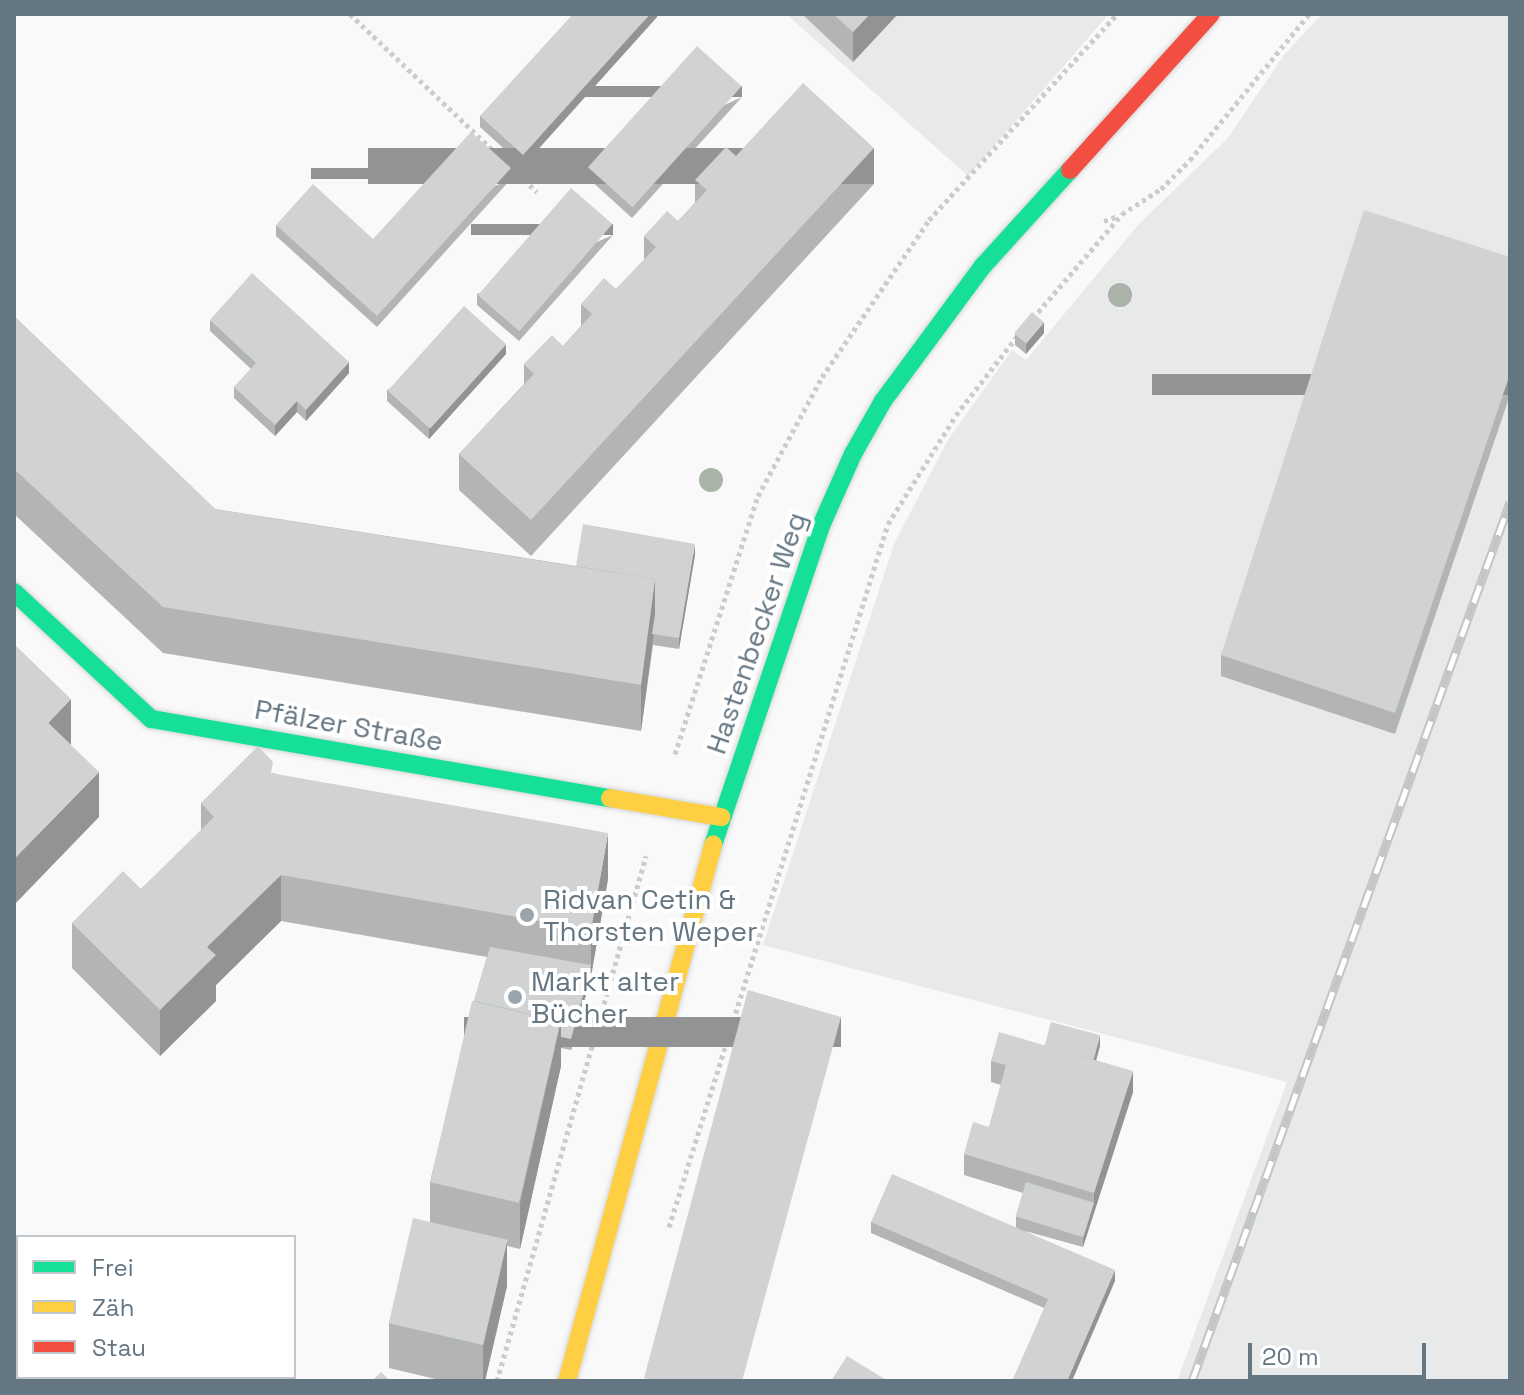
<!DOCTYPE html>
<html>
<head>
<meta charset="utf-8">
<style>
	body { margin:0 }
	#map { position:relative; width:1524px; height:1395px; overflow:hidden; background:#f9f9f9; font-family:"Space Grotesk",sans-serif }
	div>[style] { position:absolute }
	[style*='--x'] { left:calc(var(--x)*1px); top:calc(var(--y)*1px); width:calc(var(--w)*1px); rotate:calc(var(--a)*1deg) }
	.built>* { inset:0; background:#e8e9e9 }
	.path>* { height:5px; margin-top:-2.5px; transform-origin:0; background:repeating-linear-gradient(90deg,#cbcccd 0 4px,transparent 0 8px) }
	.roads { filter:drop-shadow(0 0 2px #d5d6d7) drop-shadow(0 0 2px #d5d6d7) }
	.fast>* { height:18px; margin:-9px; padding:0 9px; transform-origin:9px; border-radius:9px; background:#16e098 }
	.slow>* { height:18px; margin:-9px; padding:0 9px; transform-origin:9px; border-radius:9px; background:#ffcf43 }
	.jam>* { height:18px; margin:-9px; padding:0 9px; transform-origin:9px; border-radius:9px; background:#f24e42 }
	.rail>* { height:9px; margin-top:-4.5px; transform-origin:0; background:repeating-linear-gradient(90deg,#fff 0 18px,#c3c5c6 0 36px); box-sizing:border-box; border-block:2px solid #c3c5c6 }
	.trees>* { width:24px; height:24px; margin:-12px; border-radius:50%; background:#a9b3a7 }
	.wall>* { inset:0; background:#b3b5b5 }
	.shaded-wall>* { inset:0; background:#929394; transform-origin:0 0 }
	.building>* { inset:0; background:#d0d2d3; transform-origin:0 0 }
	.dots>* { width:22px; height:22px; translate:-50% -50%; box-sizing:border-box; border:4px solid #fff; border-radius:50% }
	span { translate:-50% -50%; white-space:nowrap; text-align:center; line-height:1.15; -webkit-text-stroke:8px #fff; paint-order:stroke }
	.street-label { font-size:28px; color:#657683 }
	.poi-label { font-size:28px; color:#657683 }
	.left { translate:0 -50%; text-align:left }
	.frame { position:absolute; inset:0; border:16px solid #657683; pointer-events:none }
	.legend { position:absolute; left:16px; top:1235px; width:280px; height:144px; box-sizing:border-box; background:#fff; border:2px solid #c1c8cd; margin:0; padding:10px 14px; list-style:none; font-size:24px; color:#657683 }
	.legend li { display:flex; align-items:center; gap:16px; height:40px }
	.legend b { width:40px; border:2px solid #c1c8cd }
	.scale { position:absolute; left:1248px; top:1343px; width:178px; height:36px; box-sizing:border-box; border:4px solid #657683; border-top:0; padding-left:10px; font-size:24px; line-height:28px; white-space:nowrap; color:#657683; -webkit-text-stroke:6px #fff; paint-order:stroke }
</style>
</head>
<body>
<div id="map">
	<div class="built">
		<div style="clip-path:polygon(786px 14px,1109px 14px,968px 176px)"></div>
		<div style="clip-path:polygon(1322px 14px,1510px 14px,1510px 1381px,1177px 1381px,1287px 1082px,763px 945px,894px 544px,948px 440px,1012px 350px,1026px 360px,1139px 224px,1228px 138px,1284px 55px)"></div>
	</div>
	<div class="path">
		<div style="--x:350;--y:14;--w:258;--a:43.6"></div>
		<div style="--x:1104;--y:221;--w:15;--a:-20"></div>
		<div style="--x:1033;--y:318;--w:137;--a:-49.4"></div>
		<div style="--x:1122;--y:214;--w:46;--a:-32.7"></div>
		<div style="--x:1161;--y:189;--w:41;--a:-45"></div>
		<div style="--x:1190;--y:160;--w:188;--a:-50.8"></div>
		<div style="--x:675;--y:754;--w:271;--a:-72.2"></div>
		<div style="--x:758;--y:496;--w:135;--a:-61.7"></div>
		<div style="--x:822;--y:377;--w:190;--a:-55.7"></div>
		<div style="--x:929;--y:220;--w:279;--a:-47.6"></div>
		<div style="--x:669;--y:1227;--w:736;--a:-72.7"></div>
		<div style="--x:888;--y:524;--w:128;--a:-58"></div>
		<div style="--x:956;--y:415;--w:101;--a:-52.2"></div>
		<div style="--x:497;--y:1381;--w:546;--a:-74.16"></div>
	</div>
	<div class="roads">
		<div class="fast">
			<div style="--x:14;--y:592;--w:187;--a:42.8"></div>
			<div style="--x:151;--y:719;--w:466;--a:9.8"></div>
			<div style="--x:713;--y:845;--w:335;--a:-71.3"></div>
			<div style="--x:820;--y:528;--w:81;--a:-66"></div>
			<div style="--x:853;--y:454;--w:61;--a:-60.5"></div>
			<div style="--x:883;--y:401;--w:168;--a:-53.5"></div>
			<div style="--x:983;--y:266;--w:130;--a:-47.8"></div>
		</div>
		<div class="slow">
			<div style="--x:610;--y:798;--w:113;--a:9.7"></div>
			<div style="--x:567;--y:1381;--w:556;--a:-74.76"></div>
		</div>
		<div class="jam">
			<div style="--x:1070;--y:170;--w:210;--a:-47.9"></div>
		</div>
	</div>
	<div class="rail">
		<div style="--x:1192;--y:1381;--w:935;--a:-70.11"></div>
	</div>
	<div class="trees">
		<div style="left:1120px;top:295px"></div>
		<div style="left:711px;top:480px"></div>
	</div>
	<div class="wall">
		<div style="clip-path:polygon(657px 14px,657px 17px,523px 166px,480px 127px,480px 116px)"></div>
		<div style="clip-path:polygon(802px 14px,898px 14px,853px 62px)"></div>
		<div style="clip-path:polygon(742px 97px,632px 218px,588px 178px,588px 167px)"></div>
		<div style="clip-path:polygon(736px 156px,874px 184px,531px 556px,459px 490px,459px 454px,524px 384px,524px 364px,563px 346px,581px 326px,581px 304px,616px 289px,644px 260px,644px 236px,678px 221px,695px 203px,695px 180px)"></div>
		<div style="clip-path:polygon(511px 179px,377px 327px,276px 236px,276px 225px,373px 239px)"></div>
		<div style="clip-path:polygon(613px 235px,519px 341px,477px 305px,477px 294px)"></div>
		<div style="clip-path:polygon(1510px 257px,1510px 395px,1395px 734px,1221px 676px,1221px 655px)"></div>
		<div style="clip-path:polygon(14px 316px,215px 509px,576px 566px,695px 555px,679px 649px,653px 645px,641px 731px,163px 653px,14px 514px)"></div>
		<div style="clip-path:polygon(210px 320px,349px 373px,306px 421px,297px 412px,275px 436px,234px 398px,234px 387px,251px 369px,210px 331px)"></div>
		<div style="clip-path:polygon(1044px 333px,1026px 354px,1015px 345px,1015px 334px)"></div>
		<div style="clip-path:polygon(506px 354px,429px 439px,387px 401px,387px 390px)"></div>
		<div style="clip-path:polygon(273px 773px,608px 879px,591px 976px,571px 1050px,561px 1048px,561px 1066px,520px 1249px,507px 1246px,507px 1286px,485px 1381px,444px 1381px,389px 1368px,389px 1323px,430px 1222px,430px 1182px,474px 1001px,487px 957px,281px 921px,216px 985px,216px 1001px,160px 1056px,72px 968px,72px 923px,141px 889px,201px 831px,201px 803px)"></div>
		<div style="clip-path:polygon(1045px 1045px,1100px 1046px,1096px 1060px,1133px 1092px,1083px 1247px,1025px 1231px,1115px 1281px,1044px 1308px,871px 1233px,871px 1222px,1016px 1227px,1016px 1217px,1023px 1193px,964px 1175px,964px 1154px,989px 1127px,1001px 1085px,991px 1082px,991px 1061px)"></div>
	</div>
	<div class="shaded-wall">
		<div style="clip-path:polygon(650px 14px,657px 14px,657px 17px,523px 166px,523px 155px)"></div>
		<div style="clip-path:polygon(870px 14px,898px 14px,853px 62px,853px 32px)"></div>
		<div style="left:742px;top:86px;width:11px;height:164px;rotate:90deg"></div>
		<div style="left:874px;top:148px;width:36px;height:506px;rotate:90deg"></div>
		<div style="left:511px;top:168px;width:11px;height:200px;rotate:90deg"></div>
		<div style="left:613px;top:224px;width:11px;height:142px;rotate:90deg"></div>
		<div style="clip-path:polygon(1044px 322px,1044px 333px,1026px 354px,1026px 343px)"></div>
		<div style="clip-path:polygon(506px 344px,506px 354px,429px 439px,429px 428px)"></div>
		<div style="clip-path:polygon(349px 362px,349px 373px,306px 421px,306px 410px)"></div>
		<div style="left:1510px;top:374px;width:21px;height:358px;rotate:90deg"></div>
		<div style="clip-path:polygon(297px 401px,297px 412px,275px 436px,275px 425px)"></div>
		<div style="clip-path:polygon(695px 544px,695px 555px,679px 649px,679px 638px)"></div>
		<div style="clip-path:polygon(655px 579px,655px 625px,641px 731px,641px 685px)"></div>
		<div style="clip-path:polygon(71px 699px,71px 745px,48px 723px)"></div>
		<div style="clip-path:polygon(99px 772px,99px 817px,14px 905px,14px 859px)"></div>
		<div style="clip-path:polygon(608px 833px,608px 879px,591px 976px,591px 930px)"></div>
		<div style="clip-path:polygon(281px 875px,281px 921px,216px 985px,216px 1001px,160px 1056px,160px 1010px,207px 947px)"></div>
		<div style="clip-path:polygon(591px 965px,591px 976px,571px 1050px,571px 1039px)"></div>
		<div style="left:841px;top:1017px;width:30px;height:377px;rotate:90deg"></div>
		<div style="clip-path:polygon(561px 1021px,561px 1066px,520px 1249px,520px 1203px)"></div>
		<div style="clip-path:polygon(1100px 1035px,1100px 1046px,1091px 1079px,1091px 1068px)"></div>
		<div style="clip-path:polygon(1133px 1071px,1133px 1092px,1083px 1247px,1083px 1236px,1094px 1203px,1094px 1193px)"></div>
		<div style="clip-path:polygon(507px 1240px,507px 1286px,485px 1381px,483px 1381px,483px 1344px)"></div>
		<div style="clip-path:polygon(1115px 1270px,1115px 1281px,1072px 1381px,1067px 1381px)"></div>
	</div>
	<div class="building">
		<div style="clip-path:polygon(573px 14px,650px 14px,523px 155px,480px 116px)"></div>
		<div style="clip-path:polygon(833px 14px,870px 14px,853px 32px)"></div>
		<div style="left:697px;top:46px;width:60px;height:163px;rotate:42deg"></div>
		<div style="clip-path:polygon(803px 83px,874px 148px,531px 520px,459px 454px,534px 374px,524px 364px,552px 335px,563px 346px,592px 314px,581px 304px,604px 278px,616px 289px,656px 247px,644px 236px,667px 211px,678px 221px,707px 190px,695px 180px,726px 147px,736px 156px)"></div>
		<div style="clip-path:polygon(471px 132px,511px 168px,377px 316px,276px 225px,313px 184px,373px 239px)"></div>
		<div style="left:571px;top:188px;width:55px;height:142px;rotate:41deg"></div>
		<div style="clip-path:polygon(1364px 210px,1510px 257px,1510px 374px,1395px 713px,1221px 655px)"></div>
		<div style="clip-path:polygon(252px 273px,349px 362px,306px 410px,297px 401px,275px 425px,234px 387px,256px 363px,210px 320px)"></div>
		<div style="left:464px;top:306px;width:57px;height:114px;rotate:42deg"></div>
		<div style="left:1032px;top:312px;width:16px;height:28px;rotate:40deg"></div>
		<div style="clip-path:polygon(14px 316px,215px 509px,655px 579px,641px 685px,163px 607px,14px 469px)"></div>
		<div style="clip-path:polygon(583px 524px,695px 544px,679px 638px,652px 634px,655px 614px,655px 579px,576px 566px)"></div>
		<div style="clip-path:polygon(14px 644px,71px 699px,48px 723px,99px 772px,14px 859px)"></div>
		<div style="clip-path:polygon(258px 746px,273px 762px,271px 773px,608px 833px,591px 930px,281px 875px,207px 947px,216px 955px,160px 1010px,72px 923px,123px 871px,141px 889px,214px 817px,201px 803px)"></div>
		<div style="clip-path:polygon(490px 947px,591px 965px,571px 1039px,561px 1037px,561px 1021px,474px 1001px)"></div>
		<div style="clip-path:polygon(748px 990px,841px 1017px,742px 1381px,655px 1381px,644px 1378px)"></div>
		<div style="left:472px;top:1001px;width:91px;height:186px;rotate:13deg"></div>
		<div style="left:1051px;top:1022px;width:51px;height:25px;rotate:15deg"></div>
		<div style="clip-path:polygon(999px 1032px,1133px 1071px,1094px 1193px,964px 1154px,973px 1122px,989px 1127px,996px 1101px,1006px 1065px,991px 1061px)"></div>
		<div style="clip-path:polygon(892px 1174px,1115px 1270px,1067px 1381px,1012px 1381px,1048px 1299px,871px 1222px)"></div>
		<div style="left:1026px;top:1182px;width:71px;height:36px;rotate:17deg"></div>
		<div style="left:413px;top:1218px;width:97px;height:108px;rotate:13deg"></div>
		<div style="clip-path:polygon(847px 1356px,888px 1381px,831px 1381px)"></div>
		<div style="clip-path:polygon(381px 1372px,390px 1381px,372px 1381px)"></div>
	</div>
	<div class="dots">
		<div style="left:527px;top:915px;background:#99a4ac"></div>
		<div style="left:515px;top:997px;background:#99a4ac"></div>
	</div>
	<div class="street-label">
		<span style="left:756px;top:633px;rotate:-71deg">Hastenbecker Weg</span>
		<span style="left:349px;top:725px;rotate:10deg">Pfälzer Straße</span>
	</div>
	<div class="poi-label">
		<span class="left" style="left:543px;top:915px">Ridvan Cetin &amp;<br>Thorsten Weper</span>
		<span class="left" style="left:531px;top:997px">Markt alter<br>Bücher</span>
	</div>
	<div class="frame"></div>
	<ul class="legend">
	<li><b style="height:10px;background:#16e098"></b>Frei</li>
	<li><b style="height:10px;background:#ffcf43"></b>Zäh</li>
	<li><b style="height:10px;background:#f24e42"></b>Stau</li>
	</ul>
	<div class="scale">20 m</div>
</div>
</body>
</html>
